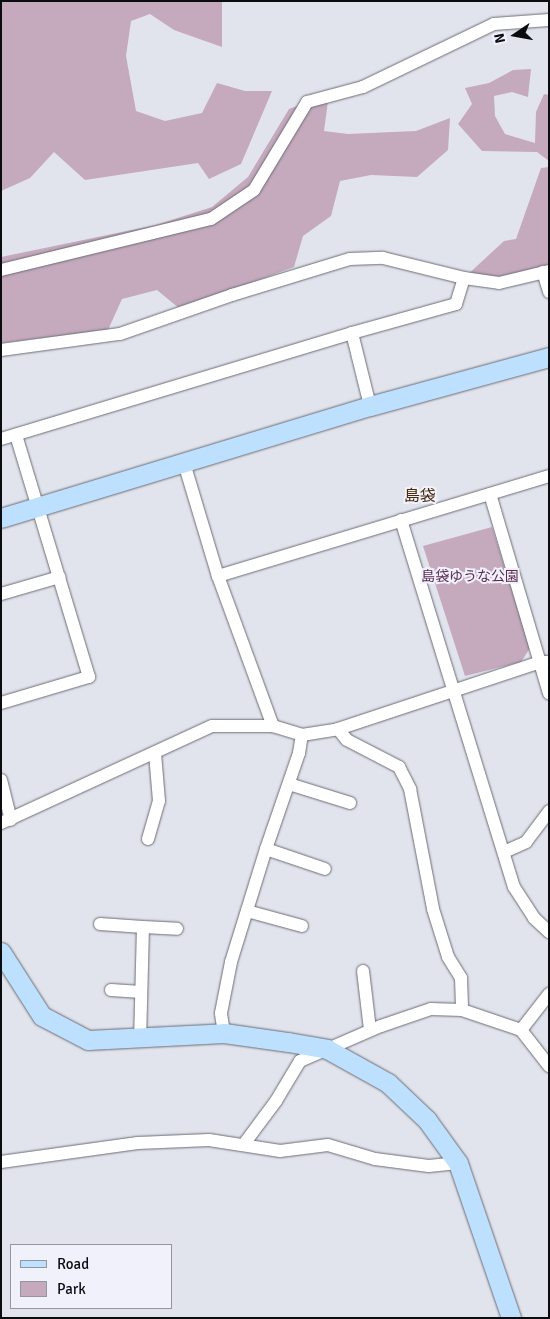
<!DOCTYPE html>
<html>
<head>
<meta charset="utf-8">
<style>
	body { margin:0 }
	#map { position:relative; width:550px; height:1319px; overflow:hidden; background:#e2e4ed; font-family:Signika,"Noto Sans JP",sans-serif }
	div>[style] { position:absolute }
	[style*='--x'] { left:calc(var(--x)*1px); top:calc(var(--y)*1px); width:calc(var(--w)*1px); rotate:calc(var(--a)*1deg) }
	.green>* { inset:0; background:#c5a9bd }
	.roads { filter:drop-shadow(0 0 1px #6b6c75) drop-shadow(0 0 1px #6b6c75) }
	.street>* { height:12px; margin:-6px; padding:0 6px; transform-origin:6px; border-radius:6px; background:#fff }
	.secondary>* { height:19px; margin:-9.5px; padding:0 9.5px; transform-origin:9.5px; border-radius:9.5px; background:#bce0fe }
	span { translate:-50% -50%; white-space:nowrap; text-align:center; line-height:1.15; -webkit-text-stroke:4px #f0f1fb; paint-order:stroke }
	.park-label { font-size:14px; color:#5a2b4f }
	.quarter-label { font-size:16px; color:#45290b }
	.frame { position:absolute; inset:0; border:2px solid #0b0c0f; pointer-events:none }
	.legend { position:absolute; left:10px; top:1244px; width:162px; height:65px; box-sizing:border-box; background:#f0f1fb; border:1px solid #94959d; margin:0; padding:6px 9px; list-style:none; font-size:15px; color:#0b0c0f }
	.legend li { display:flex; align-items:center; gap:10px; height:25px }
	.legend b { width:25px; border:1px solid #94959d }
	.north { position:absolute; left:490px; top:10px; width:50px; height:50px; -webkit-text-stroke:4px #f0f1fb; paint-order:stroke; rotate:258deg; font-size:14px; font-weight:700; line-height:20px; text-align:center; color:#0b0c0f }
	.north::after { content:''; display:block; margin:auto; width:18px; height:22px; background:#0b0c0f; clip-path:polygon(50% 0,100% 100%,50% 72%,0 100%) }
</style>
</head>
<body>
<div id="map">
	<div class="green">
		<div style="clip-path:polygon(1px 1px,222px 1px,222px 47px,174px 30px,150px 14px,131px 21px,126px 56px,136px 111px,165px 121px,202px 113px,217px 83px,245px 91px,272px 91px,241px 164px,209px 179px,198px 163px,85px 180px,54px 152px,30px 178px,1px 191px)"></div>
		<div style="clip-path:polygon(531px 69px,528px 97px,512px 92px,494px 96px,495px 116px,505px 134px,535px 143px,536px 112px,544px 94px,549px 95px,549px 161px,537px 152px,482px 151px,458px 124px,472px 104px,465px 88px,489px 83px,513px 70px)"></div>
		<div style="clip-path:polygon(329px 94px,324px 131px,348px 134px,416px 131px,450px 118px,448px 150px,417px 177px,371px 175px,340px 181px,331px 216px,303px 236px,294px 267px,180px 309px,157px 290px,122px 299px,108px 330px,1px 343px,1px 257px,156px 225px,212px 207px,248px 177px,289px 109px)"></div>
		<div style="clip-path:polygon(549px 167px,549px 271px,499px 283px,464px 278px,504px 241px,516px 239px,541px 168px)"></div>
		<div style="clip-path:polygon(492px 527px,530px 648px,521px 662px,465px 676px,423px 546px)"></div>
	</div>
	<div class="roads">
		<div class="street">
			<div style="--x:1;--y:270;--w:216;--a:-13.7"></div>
			<div style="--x:211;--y:219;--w:52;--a:-34"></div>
			<div style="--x:254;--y:190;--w:103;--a:-58.9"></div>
			<div style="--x:307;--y:102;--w:58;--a:-15"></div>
			<div style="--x:363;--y:87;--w:145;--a:-25.7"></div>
			<div style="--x:494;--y:24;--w:55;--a:-4.2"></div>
			<div style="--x:543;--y:272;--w:21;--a:73"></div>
			<div style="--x:352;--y:333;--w:75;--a:76.1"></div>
			<div style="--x:1;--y:350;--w:120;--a:-7.7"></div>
			<div style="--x:120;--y:334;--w:119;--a:-19.2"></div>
			<div style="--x:232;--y:295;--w:123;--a:-17"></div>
			<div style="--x:350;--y:259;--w:33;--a:-2"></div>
			<div style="--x:383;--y:258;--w:83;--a:13.9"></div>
			<div style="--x:464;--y:278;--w:35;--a:8"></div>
			<div style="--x:499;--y:283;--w:51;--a:-13.5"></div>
			<div style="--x:1;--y:439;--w:367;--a:-16.8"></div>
			<div style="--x:352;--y:333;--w:108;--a:-15.6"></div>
			<div style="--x:456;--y:304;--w:27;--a:-73"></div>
			<div style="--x:184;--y:463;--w:118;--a:73.3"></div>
			<div style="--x:218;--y:576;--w:160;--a:69.9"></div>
			<div style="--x:490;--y:494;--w:208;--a:73.5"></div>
			<div style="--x:401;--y:520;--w:384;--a:72.9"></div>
			<div style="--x:514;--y:887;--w:37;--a:57"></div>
			<div style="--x:534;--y:918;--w:21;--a:43"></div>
			<div style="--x:218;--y:576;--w:346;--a:-16.8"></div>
			<div style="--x:1;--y:594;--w:61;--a:-16.1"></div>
			<div style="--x:1;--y:703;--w:92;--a:-16.5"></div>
			<div style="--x:89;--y:677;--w:253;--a:-106.8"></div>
			<div style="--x:338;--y:729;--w:14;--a:51"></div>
			<div style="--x:347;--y:740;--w:59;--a:27.4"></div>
			<div style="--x:399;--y:767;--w:25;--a:63"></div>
			<div style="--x:410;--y:789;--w:122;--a:79.1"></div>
			<div style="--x:433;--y:909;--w:50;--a:72.6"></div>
			<div style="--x:448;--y:957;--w:25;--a:58"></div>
			<div style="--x:461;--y:978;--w:32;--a:88"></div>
			<div style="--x:1;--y:780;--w:41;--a:76"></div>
			<div style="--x:289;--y:784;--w:64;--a:17.3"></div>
			<div style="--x:1;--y:823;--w:232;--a:-24.7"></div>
			<div style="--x:212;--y:726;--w:61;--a:0"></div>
			<div style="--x:273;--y:726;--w:30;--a:17"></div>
			<div style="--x:302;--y:735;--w:36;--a:-9"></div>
			<div style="--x:338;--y:729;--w:214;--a:-18.3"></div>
			<div style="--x:541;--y:662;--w:8;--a:0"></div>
			<div style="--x:148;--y:839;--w:40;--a:-74"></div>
			<div style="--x:159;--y:801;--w:48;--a:-94.8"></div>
			<div style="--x:266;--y:849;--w:62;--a:18.7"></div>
			<div style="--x:504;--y:852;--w:24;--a:-24"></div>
			<div style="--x:526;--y:842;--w:39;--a:-53"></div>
			<div style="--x:247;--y:911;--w:57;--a:15.3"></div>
			<div style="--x:100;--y:924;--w:43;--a:4"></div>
			<div style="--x:143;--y:927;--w:112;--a:91.5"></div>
			<div style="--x:143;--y:927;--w:34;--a:3"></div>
			<div style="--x:363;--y:971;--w:59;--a:83.2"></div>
			<div style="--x:111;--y:990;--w:30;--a:4"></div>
			<div style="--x:521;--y:1030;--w:46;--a:-52.1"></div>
			<div style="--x:224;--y:1033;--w:20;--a:-99"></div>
			<div style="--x:221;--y:1013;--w:52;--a:-78.9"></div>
			<div style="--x:231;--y:962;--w:118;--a:-72.8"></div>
			<div style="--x:266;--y:849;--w:102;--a:-71"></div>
			<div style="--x:299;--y:753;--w:18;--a:-81"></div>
			<div style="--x:244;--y:1144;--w:54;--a:-53.3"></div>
			<div style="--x:276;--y:1101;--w:47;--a:-59"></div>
			<div style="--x:300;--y:1061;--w:88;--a:-23.4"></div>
			<div style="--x:381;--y:1026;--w:53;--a:-18.8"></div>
			<div style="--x:431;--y:1009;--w:31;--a:2"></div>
			<div style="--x:462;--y:1010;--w:62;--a:18.7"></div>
			<div style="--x:521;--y:1030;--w:46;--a:52.1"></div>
			<div style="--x:1;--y:1162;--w:138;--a:-7.9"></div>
			<div style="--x:138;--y:1143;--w:71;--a:-2.4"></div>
			<div style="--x:209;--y:1140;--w:72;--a:8.8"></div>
			<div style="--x:280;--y:1151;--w:48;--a:-7.1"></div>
			<div style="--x:328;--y:1145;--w:49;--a:16.6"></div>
			<div style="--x:375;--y:1159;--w:54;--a:7.4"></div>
			<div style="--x:429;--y:1166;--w:29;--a:-6"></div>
		</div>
		<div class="secondary">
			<div style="--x:1;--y:518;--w:386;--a:-16.9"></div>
			<div style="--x:370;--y:406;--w:186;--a:-15.3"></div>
			<div style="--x:1;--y:952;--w:76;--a:57.4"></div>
			<div style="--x:42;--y:1016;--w:52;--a:27.6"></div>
			<div style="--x:88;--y:1040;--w:136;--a:-2.9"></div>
			<div style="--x:224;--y:1033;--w:65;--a:8"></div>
			<div style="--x:288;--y:1042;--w:40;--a:10"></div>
			<div style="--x:327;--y:1049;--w:70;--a:29.1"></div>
			<div style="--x:388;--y:1083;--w:54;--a:43.5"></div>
			<div style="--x:427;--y:1120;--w:53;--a:54.2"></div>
			<div style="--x:458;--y:1163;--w:164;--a:71.1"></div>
		</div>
	</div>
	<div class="park-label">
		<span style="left:470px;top:577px">島袋ゆうな公園</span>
	</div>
	<div class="quarter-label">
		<span style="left:420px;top:496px">島袋</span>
	</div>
	<div class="frame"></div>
	<ul class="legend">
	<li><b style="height:6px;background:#bce0fe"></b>Road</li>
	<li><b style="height:14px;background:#c5a9bd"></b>Park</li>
	</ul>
	<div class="north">N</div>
</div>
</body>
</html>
